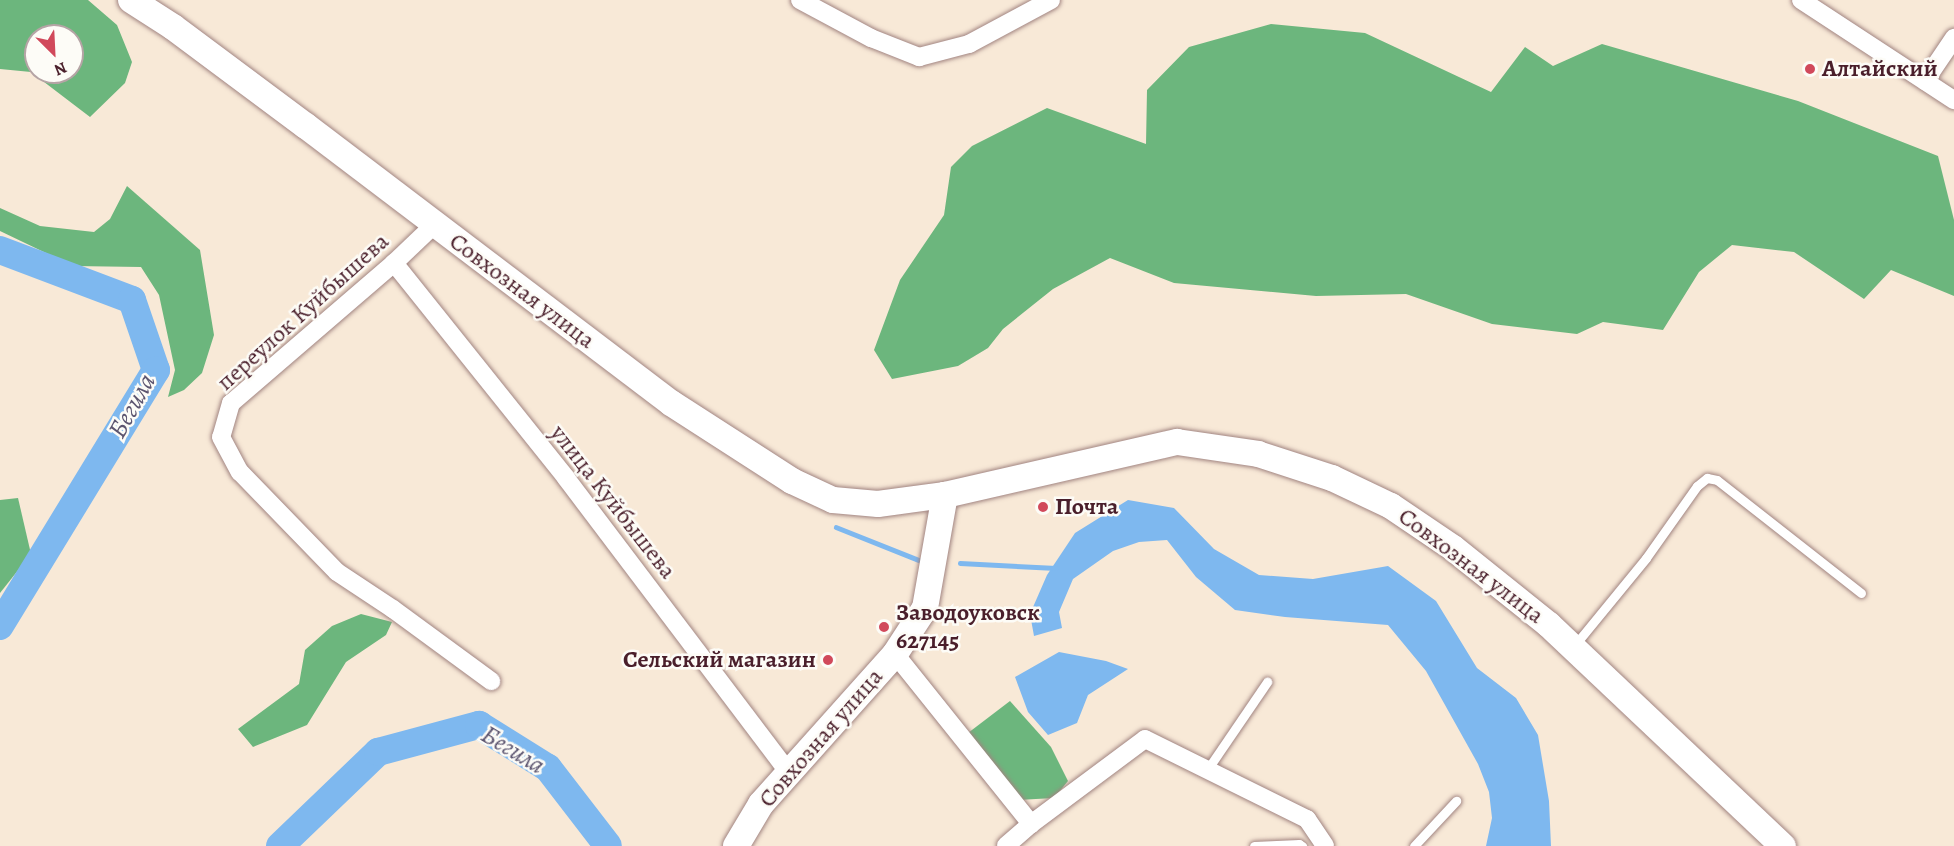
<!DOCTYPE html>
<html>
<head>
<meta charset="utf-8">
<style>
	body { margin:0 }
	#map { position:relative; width:1954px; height:846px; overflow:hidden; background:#f8e9d7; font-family:Alegreya,serif }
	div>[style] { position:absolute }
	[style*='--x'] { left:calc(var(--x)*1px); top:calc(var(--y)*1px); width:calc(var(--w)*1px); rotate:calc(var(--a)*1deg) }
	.forest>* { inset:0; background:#6cb67d }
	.water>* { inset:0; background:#7eb8ef }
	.stream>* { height:4.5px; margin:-2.25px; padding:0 2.25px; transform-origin:2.25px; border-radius:2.25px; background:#7eb8ef }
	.river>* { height:28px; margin:-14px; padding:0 14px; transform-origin:14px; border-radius:14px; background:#7eb8ef }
	.roads { filter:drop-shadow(0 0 2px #a18481) drop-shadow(0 0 2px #a18481) }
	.lane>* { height:9px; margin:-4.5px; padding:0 4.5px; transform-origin:4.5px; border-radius:4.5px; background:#fff }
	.street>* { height:18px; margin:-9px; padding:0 9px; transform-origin:9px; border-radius:9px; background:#fff }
	.secondary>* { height:26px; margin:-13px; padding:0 13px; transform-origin:13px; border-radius:13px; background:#fff }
	.dots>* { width:16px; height:16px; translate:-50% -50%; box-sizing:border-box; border:3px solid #fdfcf7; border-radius:50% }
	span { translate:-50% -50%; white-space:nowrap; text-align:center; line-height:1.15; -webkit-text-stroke:5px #fdfcf7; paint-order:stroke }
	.poi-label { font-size:24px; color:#4a1f2b; font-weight:700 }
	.left { translate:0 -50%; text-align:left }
	.right { translate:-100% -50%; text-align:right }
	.street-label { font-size:24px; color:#4a1f2b }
	.water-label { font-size:26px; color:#5c5570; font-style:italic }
	.north { position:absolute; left:24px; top:24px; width:60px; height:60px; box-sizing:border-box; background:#fdfcf7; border:2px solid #b5a4a5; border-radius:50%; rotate:156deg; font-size:16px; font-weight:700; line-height:24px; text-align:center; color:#4a1f2b }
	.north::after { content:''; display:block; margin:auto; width:21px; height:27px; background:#d1495b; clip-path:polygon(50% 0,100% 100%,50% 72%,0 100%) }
</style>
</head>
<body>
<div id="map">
	<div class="forest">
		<div style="clip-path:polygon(evenodd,0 0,88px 0,117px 25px,132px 62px,125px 83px,90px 117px,31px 72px,0 69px,0 0,36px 36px,72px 36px,72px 72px,36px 72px,36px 36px)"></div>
		<div style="clip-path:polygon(1271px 24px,1365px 33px,1491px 92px,1525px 47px,1553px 66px,1602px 44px,1798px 101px,1938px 156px,1954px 220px,1954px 296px,1891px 270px,1864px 299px,1794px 252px,1732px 245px,1699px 272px,1663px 330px,1603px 322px,1577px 334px,1492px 324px,1406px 294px,1316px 296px,1174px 283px,1110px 258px,1053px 289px,1003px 329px,988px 348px,958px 366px,892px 379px,874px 350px,900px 280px,944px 215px,951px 167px,972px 146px,1047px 108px,1146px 144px,1147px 90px,1189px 47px)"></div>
		<div style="clip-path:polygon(127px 186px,200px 250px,214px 335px,202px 373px,184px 390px,168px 397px,175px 370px,159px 295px,141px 267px,73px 266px,0 231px,0 208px,40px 226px,94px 232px,110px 219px)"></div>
		<div style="clip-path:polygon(18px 498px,31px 554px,0 593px,0 500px)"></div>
		<div style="clip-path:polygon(361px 614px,392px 622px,386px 635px,346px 662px,307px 725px,253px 747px,238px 729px,299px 684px,305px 650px,332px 626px)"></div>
		<div style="clip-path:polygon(1010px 701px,1051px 747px,1068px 781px,1054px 798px,1018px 800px,968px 733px)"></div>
	</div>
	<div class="water">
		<div style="clip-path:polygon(1128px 500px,1174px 508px,1214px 549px,1259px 575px,1313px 579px,1388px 566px,1436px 601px,1477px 668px,1516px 698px,1538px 735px,1549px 801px,1551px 846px,1486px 846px,1492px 818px,1489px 792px,1478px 764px,1426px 671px,1388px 625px,1285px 617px,1235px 610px,1196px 577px,1167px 540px,1139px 542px,1113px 551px,1073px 579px,1059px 612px,1062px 628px,1034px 636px,1030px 614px,1047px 575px,1075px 533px)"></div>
		<div style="clip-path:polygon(1059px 652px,1106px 661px,1128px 669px,1088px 695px,1077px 723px,1048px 735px,1028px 712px,1015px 677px)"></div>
	</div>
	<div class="stream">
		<div style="--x:836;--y:527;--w:89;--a:21.7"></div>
		<div style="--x:960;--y:563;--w:96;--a:3"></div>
	</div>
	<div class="river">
		<div style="--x:0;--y:250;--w:141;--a:20.7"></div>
		<div style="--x:132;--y:300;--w:74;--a:71.1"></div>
		<div style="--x:156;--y:370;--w:300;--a:121.4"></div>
		<div style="--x:280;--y:846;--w:136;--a:-43.8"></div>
		<div style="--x:378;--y:752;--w:105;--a:-15"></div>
		<div style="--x:479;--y:725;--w:81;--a:31.9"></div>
		<div style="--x:548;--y:768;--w:98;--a:52.4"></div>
	</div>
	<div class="roads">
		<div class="lane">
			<div style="--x:1574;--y:646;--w:114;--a:-50.7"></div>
			<div style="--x:1646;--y:558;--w:88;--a:-54.7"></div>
			<div style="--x:1697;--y:486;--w:13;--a:-39"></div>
			<div style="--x:1707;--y:478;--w:10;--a:11"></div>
			<div style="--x:1717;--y:480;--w:183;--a:38.1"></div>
			<div style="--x:1207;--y:770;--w:107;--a:-55.7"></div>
			<div style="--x:1254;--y:846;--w:45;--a:-2.5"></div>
			<div style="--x:1299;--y:844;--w:4;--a:34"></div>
			<div style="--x:1414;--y:846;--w:62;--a:-47"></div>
		</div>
		<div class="street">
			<div style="--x:800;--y:0;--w:81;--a:28.2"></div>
			<div style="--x:871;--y:38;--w:52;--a:21.6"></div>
			<div style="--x:919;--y:57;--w:52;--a:-14.6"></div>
			<div style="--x:969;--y:44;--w:93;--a:-28.2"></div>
			<div style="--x:1801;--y:0;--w:183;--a:33.2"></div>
			<div style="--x:1925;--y:81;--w:52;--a:-56"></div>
			<div style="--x:435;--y:224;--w:57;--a:136.4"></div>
			<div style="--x:394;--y:263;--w:215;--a:139.3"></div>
			<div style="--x:231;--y:403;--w:35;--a:106"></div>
			<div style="--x:221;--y:437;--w:40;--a:62"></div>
			<div style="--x:240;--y:472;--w:139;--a:45.9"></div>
			<div style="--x:337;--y:572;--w:67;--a:33.5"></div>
			<div style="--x:393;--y:609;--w:122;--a:36.3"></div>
			<div style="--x:394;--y:263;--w:275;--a:51.3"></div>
			<div style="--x:566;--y:478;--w:370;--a:52.9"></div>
			<div style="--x:895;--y:654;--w:218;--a:51.3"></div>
			<div style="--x:1031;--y:824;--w:33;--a:139"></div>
			<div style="--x:1031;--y:824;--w:142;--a:-36.7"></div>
			<div style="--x:1145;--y:739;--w:181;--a:26.3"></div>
			<div style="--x:1307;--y:819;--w:32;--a:56"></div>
		</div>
		<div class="secondary">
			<div style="--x:131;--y:0;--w:50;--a:32.7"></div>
			<div style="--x:173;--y:27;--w:166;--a:36.7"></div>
			<div style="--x:306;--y:126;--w:458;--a:37.2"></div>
			<div style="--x:671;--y:403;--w:144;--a:32.8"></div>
			<div style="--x:792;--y:481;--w:45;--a:24.9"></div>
			<div style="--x:833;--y:500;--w:45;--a:5.1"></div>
			<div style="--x:878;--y:504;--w:68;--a:-7.7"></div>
			<div style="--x:945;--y:495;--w:238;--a:-12.9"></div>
			<div style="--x:1177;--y:442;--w:82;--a:8.4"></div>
			<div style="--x:1258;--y:454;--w:78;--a:18"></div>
			<div style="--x:1332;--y:478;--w:65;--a:25.4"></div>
			<div style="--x:1391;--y:506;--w:75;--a:34.1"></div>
			<div style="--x:1453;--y:548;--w:123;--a:38.7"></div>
			<div style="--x:1549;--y:625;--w:322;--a:43.4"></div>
			<div style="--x:736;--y:846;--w:49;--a:-59.2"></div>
			<div style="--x:761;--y:804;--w:201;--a:-48.2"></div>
			<div style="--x:895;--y:654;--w:55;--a:-56.9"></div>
			<div style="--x:925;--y:608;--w:115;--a:-80"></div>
		</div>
	</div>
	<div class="dots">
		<div style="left:1810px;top:69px;background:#d1495b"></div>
		<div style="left:1043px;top:507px;background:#d1495b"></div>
		<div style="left:884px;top:627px;background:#d1495b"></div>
		<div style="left:828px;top:660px;background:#d1495b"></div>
	</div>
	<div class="poi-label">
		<span class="left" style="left:1822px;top:69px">Алтайский</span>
		<span class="left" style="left:1055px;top:507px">Почта</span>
		<span class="left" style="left:896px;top:627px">Заводоуковск<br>627145</span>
		<span class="right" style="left:816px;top:660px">Сельский магазин</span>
	</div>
	<div class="street-label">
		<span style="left:522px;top:291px;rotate:37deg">Совхозная улица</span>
		<span style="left:303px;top:312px;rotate:-42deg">переулок Куйбышева</span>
		<span style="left:613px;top:502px;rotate:52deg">улица Куйбышева</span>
		<span style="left:1471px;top:566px;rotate:37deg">Совхозная улица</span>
		<span style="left:821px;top:738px;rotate:-49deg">Совхозная улица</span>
	</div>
	<div class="water-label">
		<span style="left:132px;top:406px;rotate:-61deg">Бегила</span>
		<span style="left:513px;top:750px;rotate:31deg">Бегила</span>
	</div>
	<div class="north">N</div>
</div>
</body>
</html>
